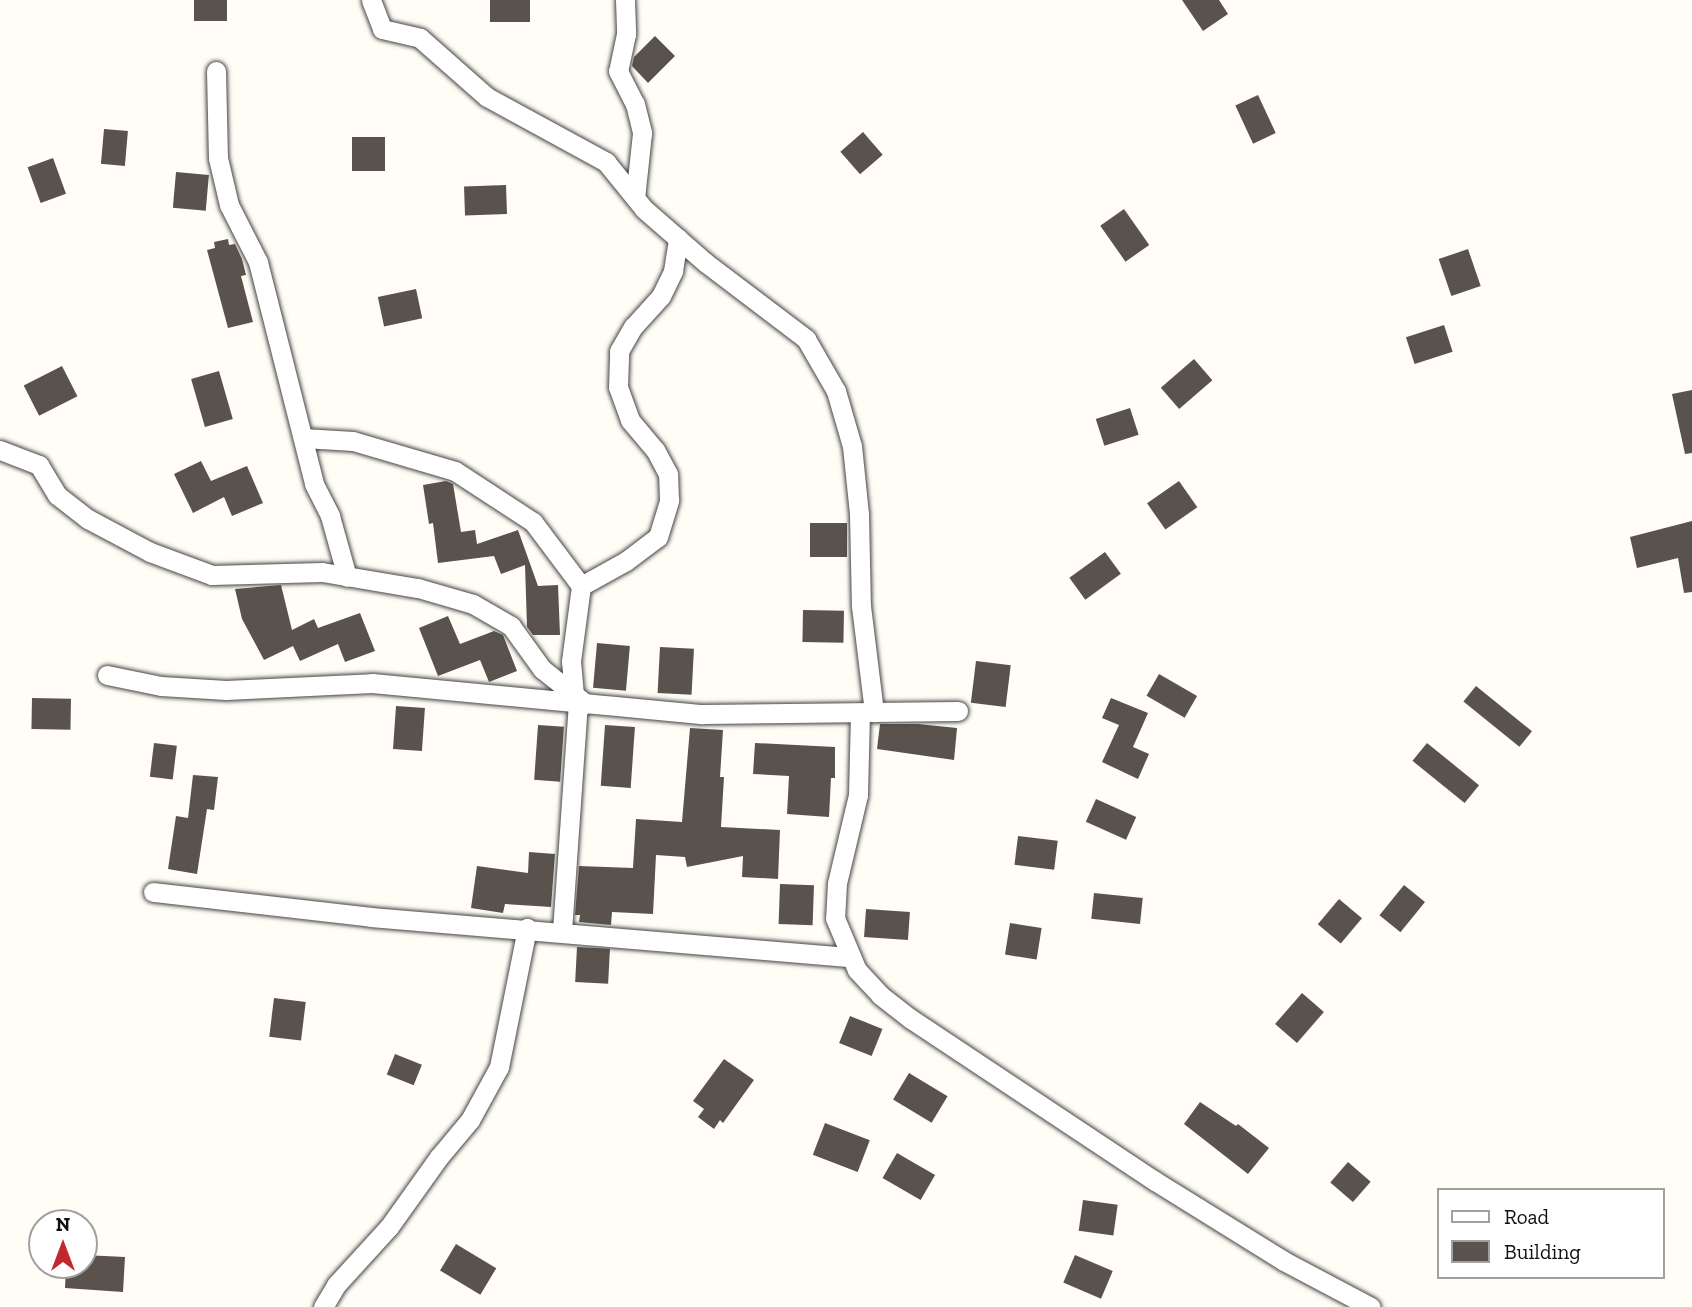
<!DOCTYPE html>
<html>
<head>
<meta charset="utf-8">
<style>
	body { margin:0 }
	#map { position:relative; width:1692px; height:1307px; overflow:hidden; background:#fffdf5; font-family:"Zilla Slab",serif }
	div>[style] { position:absolute }
	[style*='--x'] { left:calc(var(--x)*1px); top:calc(var(--y)*1px); width:calc(var(--w)*1px); rotate:calc(var(--a)*1deg) }
	.building>* { inset:0; background:#5a524d; transform-origin:0 0 }
	.roads { filter:drop-shadow(0 0 2px #444) drop-shadow(0 0 2px #444) }
	.minor>* { height:19px; margin:-9.5px; padding:0 9.5px; transform-origin:9.5px; border-radius:9.5px; background:#fff }
	span { translate:-50% -50%; white-space:nowrap; text-align:center; line-height:1.15; -webkit-text-stroke:7px #fff; paint-order:stroke }
	.legend { position:absolute; left:1437px; top:1188px; width:228px; height:91px; box-sizing:border-box; background:#fff; border:2px solid #a0a0a0; margin:0; padding:9px 12px; list-style:none; font-size:21px; color:#111 }
	.legend li { display:flex; align-items:center; gap:14px; height:35px }
	.legend b { width:35px; border:2px solid #a0a0a0 }
	.north { position:absolute; left:28px; top:1209px; width:70px; height:70px; box-sizing:border-box; background:#fff; border:2px solid #a0a0a0; border-radius:50%; rotate:0deg; font-size:19px; font-weight:700; line-height:28px; text-align:center; color:#111 }
	.north::after { content:''; display:block; margin:auto; width:24px; height:32px; background:#c4262e; clip-path:polygon(50% 0,100% 100%,50% 72%,0 100%) }
</style>
</head>
<body>
<div id="map">
	<div class="building">
		<div style="left:194px;top:0;width:33px;height:21px"></div>
		<div style="left:490px;top:0;width:40px;height:22px"></div>
		<div style="clip-path:polygon(1182px 0,1219px 0,1228px 14px,1203px 31px)"></div>
		<div style="clip-path:polygon(655px 36px,675px 56px,648px 83px,632px 66px,634px 57px)"></div>
		<div style="left:1258px;top:95px;width:42px;height:25px;rotate:65deg"></div>
		<div style="left:104px;top:129px;width:24px;height:35px;rotate:5deg"></div>
		<div style="left:863px;top:132px;width:30px;height:30px;rotate:49deg"></div>
		<div style="left:352px;top:137px;width:33px;height:34px"></div>
		<div style="left:53px;top:158px;width:38px;height:27px;rotate:70deg"></div>
		<div style="left:176px;top:172px;width:33px;height:36px;rotate:5deg"></div>
		<div style="left:506px;top:185px;width:29px;height:42px;rotate:88deg"></div>
		<div style="left:1124px;top:209px;width:44px;height:29px;rotate:55deg"></div>
		<div style="clip-path:polygon(228px 239px,229px 245px,235px 244px,242px 259px,246px 275px,241px 276px,253px 322px,228px 328px,207px 250px,215px 248px,214px 242px)"></div>
		<div style="left:1468px;top:249px;width:39px;height:31px;rotate:71deg"></div>
		<div style="left:416px;top:289px;width:30px;height:39px;rotate:78deg"></div>
		<div style="left:1444px;top:325px;width:28px;height:40px;rotate:72deg"></div>
		<div style="left:1194px;top:359px;width:28px;height:44px;rotate:49deg"></div>
		<div style="left:62px;top:366px;width:34px;height:43px;rotate:63deg"></div>
		<div style="left:219px;top:371px;width:50px;height:29px;rotate:74deg"></div>
		<div style="clip-path:polygon(1692px 390px,1692px 453px,1685px 454px,1672px 394px)"></div>
		<div style="left:1130px;top:408px;width:28px;height:36px;rotate:72deg"></div>
		<div style="clip-path:polygon(201px 461px,211px 481px,247px 466px,263px 503px,232px 516px,224px 497px,193px 513px,174px 474px)"></div>
		<div style="clip-path:polygon(446px 481px,453px 484px,461px 532px,475px 530px,477px 544px,518px 530px,538px 586px,558px 585px,560px 635px,533px 635px,527px 627px,525px 565px,501px 574px,494px 556px,438px 563px,433px 523px,429px 524px,423px 485px)"></div>
		<div style="left:1179px;top:481px;width:32px;height:39px;rotate:55deg"></div>
		<div style="clip-path:polygon(1692px 521px,1692px 592px,1684px 593px,1678px 558px,1637px 568px,1630px 537px)"></div>
		<div style="left:810px;top:523px;width:37px;height:34px"></div>
		<div style="left:1105px;top:552px;width:27px;height:44px;rotate:54deg"></div>
		<div style="clip-path:polygon(281px 585px,292px 630px,314px 619px,318px 628px,360px 613px,375px 651px,345px 662px,338px 644px,300px 661px,293px 646px,264px 660px,242px 619px,235px 589px)"></div>
		<div style="left:803px;top:610px;width:41px;height:32px;rotate:1deg"></div>
		<div style="clip-path:polygon(448px 616px,460px 644px,494px 631px,503px 635px,517px 671px,489px 682px,480px 660px,438px 676px,419px 628px)"></div>
		<div style="left:597px;top:643px;width:33px;height:45px;rotate:5deg"></div>
		<div style="left:660px;top:647px;width:34px;height:46px;rotate:3deg"></div>
		<div style="left:976px;top:661px;width:35px;height:42px;rotate:7deg"></div>
		<div style="left:1159px;top:674px;width:44px;height:25px;rotate:30deg"></div>
		<div style="left:1476px;top:686px;width:72px;height:20px;rotate:39deg"></div>
		<div style="left:32px;top:698px;width:39px;height:31px;rotate:1deg"></div>
		<div style="clip-path:polygon(1111px 698px,1148px 713px,1133px 747px,1149px 754px,1138px 779px,1102px 762px,1119px 725px,1102px 718px)"></div>
		<div style="left:396px;top:706px;width:29px;height:43px;rotate:4deg"></div>
		<div style="clip-path:polygon(880px 724px,918px 724px,957px 728px,954px 760px,877px 749px)"></div>
		<div style="left:538px;top:725px;width:26px;height:55px;rotate:4deg"></div>
		<div style="left:605px;top:725px;width:30px;height:61px;rotate:4deg"></div>
		<div style="clip-path:polygon(690px 728px,723px 730px,720px 777px,724px 777px,721px 827px,780px 830px,778px 879px,742px 877px,743px 856px,687px 867px,685px 857px,656px 855px,653px 914px,612px 912px,611px 925px,579px 922px,580px 915px,575px 915px,579px 866px,633px 868px,636px 819px,682px 822px)"></div>
		<div style="left:154px;top:743px;width:23px;height:34px;rotate:7deg"></div>
		<div style="clip-path:polygon(755px 743px,835px 747px,835px 778px,831px 778px,829px 817px,787px 814px,789px 776px,753px 774px)"></div>
		<div style="left:1427px;top:743px;width:67px;height:23px;rotate:39deg"></div>
		<div style="clip-path:polygon(193px 775px,218px 777px,214px 810px,207px 809px,197px 874px,168px 869px,176px 816px,188px 818px)"></div>
		<div style="left:1096px;top:799px;width:44px;height:25px;rotate:24deg"></div>
		<div style="left:1018px;top:836px;width:40px;height:29px;rotate:7deg"></div>
		<div style="clip-path:polygon(529px 852px,555px 854px,551px 907px,505px 904px,503px 913px,471px 908px,477px 866px,528px 873px)"></div>
		<div style="left:780px;top:884px;width:34px;height:40px;rotate:2deg"></div>
		<div style="left:1404px;top:885px;width:27px;height:39px;rotate:39deg"></div>
		<div style="left:1094px;top:893px;width:49px;height:26px;rotate:6deg"></div>
		<div style="left:1339px;top:899px;width:30px;height:33px;rotate:40deg"></div>
		<div style="left:866px;top:909px;width:44px;height:28px;rotate:4deg"></div>
		<div style="left:1010px;top:923px;width:32px;height:32px;rotate:9deg"></div>
		<div style="left:577px;top:947px;width:33px;height:35px;rotate:3deg"></div>
		<div style="left:1302px;top:993px;width:29px;height:41px;rotate:41deg"></div>
		<div style="left:274px;top:998px;width:32px;height:39px;rotate:7deg"></div>
		<div style="left:850px;top:1016px;width:35px;height:29px;rotate:22deg"></div>
		<div style="left:395px;top:1054px;width:29px;height:22px;rotate:22deg"></div>
		<div style="clip-path:polygon(724px 1059px,754px 1080px,723px 1123px,720px 1120px,714px 1129px,698px 1117px,704px 1109px,693px 1101px)"></div>
		<div style="left:909px;top:1073px;width:45px;height:31px;rotate:31deg"></div>
		<div style="clip-path:polygon(1200px 1102px,1236px 1126px,1238px 1124px,1269px 1148px,1248px 1174px,1184px 1124px)"></div>
		<div style="left:825px;top:1123px;width:48px;height:34px;rotate:21deg"></div>
		<div style="left:897px;top:1153px;width:44px;height:29px;rotate:30deg"></div>
		<div style="left:1348px;top:1162px;width:30px;height:27px;rotate:41deg"></div>
		<div style="left:1083px;top:1200px;width:35px;height:31px;rotate:8deg"></div>
		<div style="left:456px;top:1244px;width:47px;height:31px;rotate:31deg"></div>
		<div style="clip-path:polygon(84px 1255px,125px 1257px,123px 1292px,65px 1288px,66px 1265px,84px 1265px)"></div>
		<div style="left:1075px;top:1255px;width:41px;height:30px;rotate:23deg"></div>
	</div>
	<div class="roads">
		<div class="minor">
			<div style="--x:371;--y:0;--w:31;--a:69"></div>
			<div style="--x:382;--y:29;--w:39;--a:13"></div>
			<div style="--x:420;--y:38;--w:89;--a:41.4"></div>
			<div style="--x:487;--y:97;--w:136;--a:28.6"></div>
			<div style="--x:606;--y:162;--w:60;--a:51"></div>
			<div style="--x:644;--y:209;--w:82;--a:41.1"></div>
			<div style="--x:706;--y:263;--w:126;--a:37.2"></div>
			<div style="--x:806;--y:339;--w:60;--a:60"></div>
			<div style="--x:836;--y:391;--w:57;--a:73.8"></div>
			<div style="--x:852;--y:446;--w:68;--a:84.1"></div>
			<div style="--x:859;--y:514;--w:92;--a:88.8"></div>
			<div style="--x:861;--y:606;--w:107;--a:83"></div>
			<div style="--x:625;--y:0;--w:34;--a:88"></div>
			<div style="--x:626;--y:34;--w:38;--a:102"></div>
			<div style="--x:618;--y:71;--w:37;--a:63"></div>
			<div style="--x:635;--y:104;--w:30;--a:76"></div>
			<div style="--x:642;--y:133;--w:65;--a:96.1"></div>
			<div style="--x:216;--y:71;--w:87;--a:88.7"></div>
			<div style="--x:218;--y:158;--w:48;--a:76.8"></div>
			<div style="--x:229;--y:205;--w:64;--a:63"></div>
			<div style="--x:258;--y:262;--w:229;--a:75.8"></div>
			<div style="--x:314;--y:484;--w:36;--a:63"></div>
			<div style="--x:330;--y:516;--w:63;--a:74.4"></div>
			<div style="--x:303;--y:438;--w:50;--a:3.4"></div>
			<div style="--x:353;--y:441;--w:106;--a:16.4"></div>
			<div style="--x:455;--y:471;--w:93;--a:33.2"></div>
			<div style="--x:533;--y:522;--w:80;--a:53.1"></div>
			<div style="--x:0;--y:450;--w:42;--a:21"></div>
			<div style="--x:39;--y:465;--w:35;--a:59"></div>
			<div style="--x:57;--y:495;--w:39;--a:38"></div>
			<div style="--x:88;--y:519;--w:70;--a:28"></div>
			<div style="--x:150;--y:552;--w:66;--a:20.4"></div>
			<div style="--x:212;--y:575;--w:110;--a:-1.6"></div>
			<div style="--x:322;--y:572;--w:97;--a:9.5"></div>
			<div style="--x:418;--y:588;--w:57;--a:16.2"></div>
			<div style="--x:473;--y:604;--w:44;--a:30.1"></div>
			<div style="--x:511;--y:626;--w:53;--a:54.2"></div>
			<div style="--x:542;--y:669;--w:56;--a:38.5"></div>
			<div style="--x:107;--y:675;--w:55;--a:11.5"></div>
			<div style="--x:161;--y:686;--w:65;--a:3.5"></div>
			<div style="--x:226;--y:690;--w:146;--a:-2.7"></div>
			<div style="--x:372;--y:683;--w:332;--a:5.4"></div>
			<div style="--x:703;--y:714;--w:255;--a:-0.7"></div>
			<div style="--x:574;--y:695;--w:34;--a:-95"></div>
			<div style="--x:571;--y:661;--w:76;--a:-82.4"></div>
			<div style="--x:581;--y:586;--w:51;--a:-29.1"></div>
			<div style="--x:626;--y:561;--w:40;--a:-37"></div>
			<div style="--x:658;--y:537;--w:39;--a:-73"></div>
			<div style="--x:669;--y:500;--w:26;--a:-92"></div>
			<div style="--x:668;--y:474;--w:27;--a:-118"></div>
			<div style="--x:655;--y:450;--w:39;--a:-130"></div>
			<div style="--x:630;--y:420;--w:35;--a:-110"></div>
			<div style="--x:618;--y:387;--w:36;--a:-88"></div>
			<div style="--x:619;--y:351;--w:28;--a:-60"></div>
			<div style="--x:633;--y:327;--w:42;--a:-47.9"></div>
			<div style="--x:661;--y:296;--w:28;--a:-64"></div>
			<div style="--x:673;--y:271;--w:33;--a:-81"></div>
			<div style="--x:860;--y:713;--w:82;--a:91.4"></div>
			<div style="--x:858;--y:795;--w:90;--a:103.4"></div>
			<div style="--x:837;--y:883;--w:35;--a:93"></div>
			<div style="--x:835;--y:918;--w:56;--a:67.1"></div>
			<div style="--x:857;--y:970;--w:34;--a:47"></div>
			<div style="--x:880;--y:995;--w:39;--a:38"></div>
			<div style="--x:911;--y:1019;--w:293;--a:33.6"></div>
			<div style="--x:1155;--y:1181;--w:152;--a:31.8"></div>
			<div style="--x:1284;--y:1261;--w:98;--a:27.9"></div>
			<div style="--x:153;--y:892;--w:219;--a:6.5"></div>
			<div style="--x:371;--y:917;--w:481;--a:4.8"></div>
			<div style="--x:562;--y:931;--w:229;--a:-86"></div>
			<div style="--x:323;--y:1307;--w:26;--a:-59"></div>
			<div style="--x:336;--y:1285;--w:79;--a:-47.6"></div>
			<div style="--x:389;--y:1227;--w:86;--a:-54.5"></div>
			<div style="--x:439;--y:1157;--w:48;--a:-50"></div>
			<div style="--x:470;--y:1120;--w:60;--a:-61.3"></div>
			<div style="--x:499;--y:1067;--w:142;--a:-78.6"></div>
		</div>
	</div>
	<ul class="legend">
	<li><b style="height:9px;background:#fff"></b>Road</li>
	<li><b style="height:19px;background:#5a524d"></b>Building</li>
	</ul>
	<div class="north">N</div>
</div>
</body>
</html>
